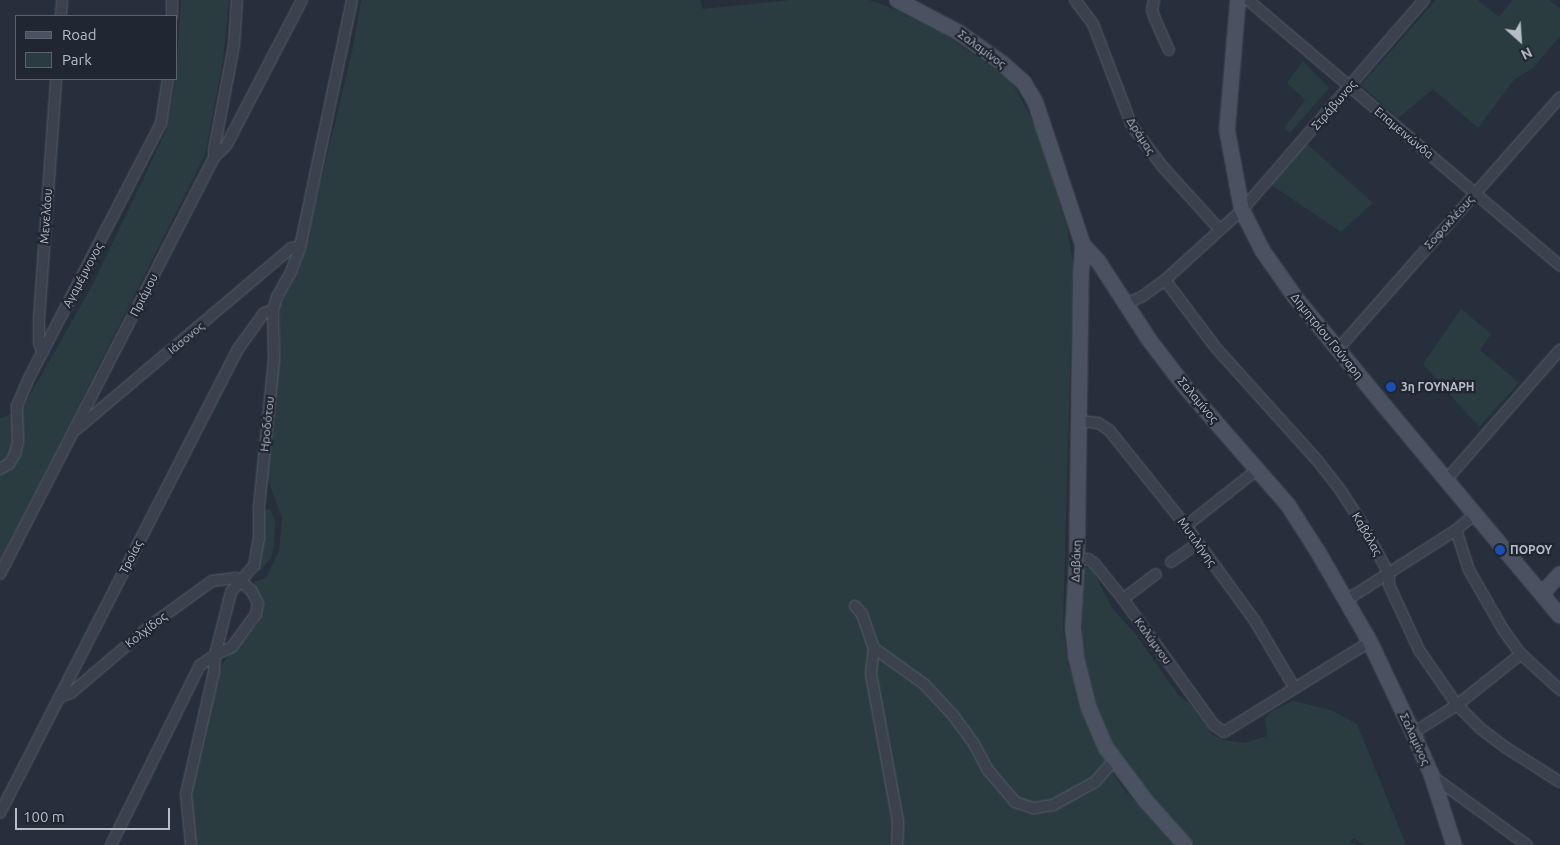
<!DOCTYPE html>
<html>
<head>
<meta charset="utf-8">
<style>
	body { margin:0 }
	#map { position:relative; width:1560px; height:845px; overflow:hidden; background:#272f3d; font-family:Ubuntu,sans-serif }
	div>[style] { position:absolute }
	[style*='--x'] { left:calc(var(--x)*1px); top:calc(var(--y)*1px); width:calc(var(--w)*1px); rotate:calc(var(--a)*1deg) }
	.green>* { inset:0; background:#2a3c3f }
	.roads { filter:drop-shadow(0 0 1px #565d68) drop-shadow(0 0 1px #565d68) }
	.street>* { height:10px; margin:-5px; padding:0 5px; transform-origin:5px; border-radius:5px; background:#3b424d }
	.secondary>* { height:14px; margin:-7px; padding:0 7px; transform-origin:7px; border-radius:7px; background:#4a5160 }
	.dots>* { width:14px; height:14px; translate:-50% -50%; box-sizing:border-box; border:2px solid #202732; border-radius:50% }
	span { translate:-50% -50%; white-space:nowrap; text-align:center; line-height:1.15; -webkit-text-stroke:4.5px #202732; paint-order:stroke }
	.street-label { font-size:12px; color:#b7bdc8 }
	.poi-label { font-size:12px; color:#b7bdc8; font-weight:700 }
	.left { translate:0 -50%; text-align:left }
	.legend { position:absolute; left:15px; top:15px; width:162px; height:65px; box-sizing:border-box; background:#202732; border:1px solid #5c636e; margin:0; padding:6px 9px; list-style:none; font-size:15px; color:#b7bdc8 }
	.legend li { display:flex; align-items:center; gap:10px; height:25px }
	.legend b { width:25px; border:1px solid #5c636e }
	.north { position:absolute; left:1495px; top:15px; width:50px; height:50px; -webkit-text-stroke:4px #202732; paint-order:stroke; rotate:154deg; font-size:14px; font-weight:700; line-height:20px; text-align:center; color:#b7bdc8 }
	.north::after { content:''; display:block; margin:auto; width:18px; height:22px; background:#b7bdc8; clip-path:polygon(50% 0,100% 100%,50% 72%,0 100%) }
	.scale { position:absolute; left:15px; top:808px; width:155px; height:22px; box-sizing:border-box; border:2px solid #b7bdc8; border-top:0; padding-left:6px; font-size:15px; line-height:18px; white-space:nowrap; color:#b7bdc8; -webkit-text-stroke:4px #202732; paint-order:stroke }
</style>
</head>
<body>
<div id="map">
	<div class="green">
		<div style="clip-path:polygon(181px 0,229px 0,223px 60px,205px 155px,0 561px,0 419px,22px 409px,93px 284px,165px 133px,176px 79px)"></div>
		<div style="clip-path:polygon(361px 0,700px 0,703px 9px,790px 0,869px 0,887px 6px,942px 33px,1010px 79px,1036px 127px,1067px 227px,1073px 262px,1063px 628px,1068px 664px,1098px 750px,1122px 787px,1173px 845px,194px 845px,188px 790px,221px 666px,232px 650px,257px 625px,261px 614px,261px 602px,254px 582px,266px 578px,279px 551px,282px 518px,267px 477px,280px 342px,280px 305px,300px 268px,352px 52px)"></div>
		<div style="clip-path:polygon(1436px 0,1478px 0,1499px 17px,1513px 0,1549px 0,1560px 9px,1560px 36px,1533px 68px,1514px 80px,1478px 128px,1433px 89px,1398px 118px,1361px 85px)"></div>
		<div style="clip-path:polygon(1303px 61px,1329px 88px,1290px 133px,1284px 128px,1305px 100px,1287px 83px)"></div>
		<div style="clip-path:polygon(1306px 143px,1373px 203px,1341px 232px,1270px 184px)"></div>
		<div style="clip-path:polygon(1461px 309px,1491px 334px,1480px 350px,1519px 383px,1479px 427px,1423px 364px)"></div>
		<div style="clip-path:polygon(270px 509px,275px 522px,274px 545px,271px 558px,260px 571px,258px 570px,262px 551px,262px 511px)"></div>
		<div style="clip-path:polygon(1091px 567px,1112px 608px,1134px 632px,1179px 696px,1190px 704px,1213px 735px,1223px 740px,1244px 743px,1267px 736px,1265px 718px,1272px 711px,1293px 701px,1331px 710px,1357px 724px,1406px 845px,1364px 845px,1354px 838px,1350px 842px,1357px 845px,1195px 845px,1132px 772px,1115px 749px,1098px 708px,1082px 647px,1083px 568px)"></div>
	</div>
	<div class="roads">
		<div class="street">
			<div style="--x:1075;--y:0;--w:30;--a:53"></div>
			<div style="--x:1093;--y:24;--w:109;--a:69.1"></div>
			<div style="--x:1132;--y:126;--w:50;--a:53.1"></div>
			<div style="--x:1162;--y:166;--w:86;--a:47.8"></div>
			<div style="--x:1154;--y:0;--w:10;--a:101"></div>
			<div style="--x:1152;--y:10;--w:9;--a:72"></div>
			<div style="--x:1155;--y:19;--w:34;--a:66"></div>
			<div style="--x:1248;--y:0;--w:410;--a:40.4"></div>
			<div style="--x:61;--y:16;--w:16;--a:-86"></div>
			<div style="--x:172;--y:16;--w:16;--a:-90"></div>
			<div style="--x:214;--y:157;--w:16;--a:-43"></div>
			<div style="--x:226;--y:146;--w:165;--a:-62.5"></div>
			<div style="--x:1165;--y:280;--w:85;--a:53.1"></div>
			<div style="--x:1216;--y:348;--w:151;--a:48"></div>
			<div style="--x:1317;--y:460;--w:39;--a:52"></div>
			<div style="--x:1341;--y:491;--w:35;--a:57"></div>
			<div style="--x:1360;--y:520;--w:61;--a:61.8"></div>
			<div style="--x:1389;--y:574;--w:11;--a:90"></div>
			<div style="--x:1389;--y:585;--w:72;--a:65.2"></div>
			<div style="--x:1419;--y:650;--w:67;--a:55.4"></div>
			<div style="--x:1457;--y:705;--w:34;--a:45"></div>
			<div style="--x:1481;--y:729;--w:30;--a:37"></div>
			<div style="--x:1505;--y:747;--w:65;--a:32.5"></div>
			<div style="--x:1126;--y:304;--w:19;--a:-25"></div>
			<div style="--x:1143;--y:296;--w:27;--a:-36"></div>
			<div style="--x:1165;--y:280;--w:104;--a:-42.3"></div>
			<div style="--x:1242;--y:210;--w:278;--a:-49.1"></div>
			<div style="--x:1339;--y:348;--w:334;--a:-48.6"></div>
			<div style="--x:43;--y:352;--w:10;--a:-114"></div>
			<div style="--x:39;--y:343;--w:24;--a:-90"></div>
			<div style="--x:39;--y:319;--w:241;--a:-85.9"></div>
			<div style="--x:1079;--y:421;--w:19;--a:6"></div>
			<div style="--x:1098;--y:423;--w:13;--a:32"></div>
			<div style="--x:1109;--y:430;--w:123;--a:51.3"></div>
			<div style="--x:1186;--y:526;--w:117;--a:54"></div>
			<div style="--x:1255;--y:621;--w:77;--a:59.4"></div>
			<div style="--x:77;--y:429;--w:280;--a:-40.2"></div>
			<div style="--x:291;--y:248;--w:9;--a:-6"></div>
			<div style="--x:0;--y:469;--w:10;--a:-29"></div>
			<div style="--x:9;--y:464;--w:12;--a:-59"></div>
			<div style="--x:15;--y:454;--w:12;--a:-76"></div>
			<div style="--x:18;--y:442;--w:36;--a:-92"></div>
			<div style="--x:17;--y:406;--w:30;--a:-67"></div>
			<div style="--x:29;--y:378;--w:287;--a:-62.6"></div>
			<div style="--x:161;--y:123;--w:45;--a:-81"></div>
			<div style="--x:1446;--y:480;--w:173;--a:-48.8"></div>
			<div style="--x:1186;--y:526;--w:92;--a:-38.4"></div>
			<div style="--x:1456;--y:530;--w:42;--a:72"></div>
			<div style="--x:1469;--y:570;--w:70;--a:60.2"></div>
			<div style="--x:1504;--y:631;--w:29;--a:54"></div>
			<div style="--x:1521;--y:654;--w:53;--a:42.7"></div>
			<div style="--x:1077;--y:559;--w:11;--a:0"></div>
			<div style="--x:1088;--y:559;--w:7;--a:34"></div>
			<div style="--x:1094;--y:563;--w:46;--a:51.1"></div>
			<div style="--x:1123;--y:599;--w:155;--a:54.2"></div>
			<div style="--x:1214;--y:725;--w:12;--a:35"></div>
			<div style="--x:1224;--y:732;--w:172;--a:-31.7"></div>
			<div style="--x:1171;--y:562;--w:33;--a:-35"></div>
			<div style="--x:0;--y:574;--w:469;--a:-62.8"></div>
			<div style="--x:214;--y:157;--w:7;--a:-90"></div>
			<div style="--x:214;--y:150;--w:107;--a:-79.2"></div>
			<div style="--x:234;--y:45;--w:45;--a:-86.2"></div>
			<div style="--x:1123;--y:599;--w:41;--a:-37.1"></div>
			<div style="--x:1345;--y:601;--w:132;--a:-32.6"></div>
			<div style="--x:1456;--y:530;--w:25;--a:-40"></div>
			<div style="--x:855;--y:606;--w:11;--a:49"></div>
			<div style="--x:862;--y:614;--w:36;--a:71"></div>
			<div style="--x:874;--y:648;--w:62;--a:35.8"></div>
			<div style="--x:924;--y:684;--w:42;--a:46.9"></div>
			<div style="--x:953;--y:715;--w:36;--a:54"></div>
			<div style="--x:974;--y:744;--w:30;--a:62"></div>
			<div style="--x:988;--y:770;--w:42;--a:49.8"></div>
			<div style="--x:1015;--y:802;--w:20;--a:18"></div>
			<div style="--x:1034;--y:808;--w:19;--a:-9"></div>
			<div style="--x:1053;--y:805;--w:48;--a:-28.7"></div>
			<div style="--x:1095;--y:782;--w:29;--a:-49"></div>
			<div style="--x:874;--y:648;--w:26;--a:97"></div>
			<div style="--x:871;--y:674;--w:149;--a:79.6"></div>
			<div style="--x:898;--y:821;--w:24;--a:92"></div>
			<div style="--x:60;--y:697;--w:12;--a:-20"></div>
			<div style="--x:71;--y:693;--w:105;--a:-40.4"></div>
			<div style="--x:151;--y:625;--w:75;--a:-35.8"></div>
			<div style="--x:212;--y:581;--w:24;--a:-7"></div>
			<div style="--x:236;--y:578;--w:19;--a:39"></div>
			<div style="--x:251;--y:590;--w:15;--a:62"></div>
			<div style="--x:258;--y:603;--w:11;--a:100"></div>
			<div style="--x:256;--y:614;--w:41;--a:126"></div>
			<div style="--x:232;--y:647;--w:19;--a:155"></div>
			<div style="--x:215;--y:655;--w:18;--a:146"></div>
			<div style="--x:200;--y:665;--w:201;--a:116.3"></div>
			<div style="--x:1413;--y:733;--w:52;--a:-32.5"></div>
			<div style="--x:1457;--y:705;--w:82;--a:-38.6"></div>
			<div style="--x:1432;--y:776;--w:117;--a:36"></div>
			<div style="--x:0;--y:813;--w:521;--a:-62.85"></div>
			<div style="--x:238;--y:349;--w:44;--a:-54.2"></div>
			<div style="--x:264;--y:313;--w:9;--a:-18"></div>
			<div style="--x:191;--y:845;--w:51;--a:-95.6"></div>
			<div style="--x:186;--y:794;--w:125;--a:-77.1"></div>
			<div style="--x:214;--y:672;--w:17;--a:-87"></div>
			<div style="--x:215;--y:655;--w:65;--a:-75.7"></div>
			<div style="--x:231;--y:592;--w:35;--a:-49"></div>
			<div style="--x:254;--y:566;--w:27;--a:-80"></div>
			<div style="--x:259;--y:539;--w:32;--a:-90"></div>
			<div style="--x:259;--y:507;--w:148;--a:-84.2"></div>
			<div style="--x:274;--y:360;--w:50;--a:-91.1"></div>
			<div style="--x:273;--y:310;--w:14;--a:-73"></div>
			<div style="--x:277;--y:297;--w:29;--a:-61"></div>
			<div style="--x:291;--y:272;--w:27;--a:-70"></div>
			<div style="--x:300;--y:247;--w:252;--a:-78.1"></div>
		</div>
		<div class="secondary">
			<div style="--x:897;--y:0;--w:69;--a:27.7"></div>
			<div style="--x:958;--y:32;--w:54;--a:35.2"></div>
			<div style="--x:1002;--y:63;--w:30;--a:42"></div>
			<div style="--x:1024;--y:83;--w:21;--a:59"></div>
			<div style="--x:1035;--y:101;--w:152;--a:71.6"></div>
			<div style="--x:1083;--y:245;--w:22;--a:47"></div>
			<div style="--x:1098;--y:261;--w:95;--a:57"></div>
			<div style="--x:1150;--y:341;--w:59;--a:52.5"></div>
			<div style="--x:1186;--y:388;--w:155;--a:48.9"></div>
			<div style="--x:1288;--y:505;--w:56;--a:57.4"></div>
			<div style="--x:1318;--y:552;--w:104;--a:60"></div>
			<div style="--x:1370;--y:642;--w:101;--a:64.7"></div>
			<div style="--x:1413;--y:733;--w:47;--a:66.2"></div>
			<div style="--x:1432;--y:776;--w:72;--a:72.3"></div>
			<div style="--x:1238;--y:0;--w:130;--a:94.8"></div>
			<div style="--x:1227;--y:130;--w:81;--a:79.4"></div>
			<div style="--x:1242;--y:210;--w:45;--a:63.4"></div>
			<div style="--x:1262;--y:250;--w:57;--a:54.9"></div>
			<div style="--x:1295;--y:297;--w:129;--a:50.6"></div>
			<div style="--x:1377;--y:397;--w:285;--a:50.1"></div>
			<div style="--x:1083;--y:245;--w:26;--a:94"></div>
			<div style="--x:1081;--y:271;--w:288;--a:90.8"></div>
			<div style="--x:1077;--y:559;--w:69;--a:93.3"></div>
			<div style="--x:1073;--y:628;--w:29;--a:84"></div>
			<div style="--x:1076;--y:657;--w:53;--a:75.7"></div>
			<div style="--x:1089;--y:708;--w:43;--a:67"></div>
			<div style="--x:1106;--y:748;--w:65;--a:53.1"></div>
			<div style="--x:1145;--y:800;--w:60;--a:48.4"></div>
			<div style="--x:1542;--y:594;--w:27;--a:-48"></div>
		</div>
	</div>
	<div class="dots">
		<div style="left:1391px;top:387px;background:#1a4fb4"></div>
		<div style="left:1500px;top:550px;background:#1a4fb4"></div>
	</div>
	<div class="street-label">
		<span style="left:982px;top:49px;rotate:36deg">Σαλαμίνος</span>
		<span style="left:1334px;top:105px;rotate:-49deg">Στράβωνος</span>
		<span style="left:1404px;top:133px;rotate:40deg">Επαμεινώνδα</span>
		<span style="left:1141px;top:136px;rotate:57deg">Δράμας</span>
		<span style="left:46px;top:216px;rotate:-86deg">Μενελάου</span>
		<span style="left:1449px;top:222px;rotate:-48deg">Σοφοκλέους</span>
		<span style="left:83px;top:275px;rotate:-62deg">Αγαμέμνονος</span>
		<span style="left:144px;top:295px;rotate:-63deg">Πριάμου</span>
		<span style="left:1327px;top:336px;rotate:51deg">Δημητρίου Γούναρη</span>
		<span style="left:186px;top:338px;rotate:-40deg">Ιάσονος</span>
		<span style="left:1198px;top:400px;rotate:50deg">Σαλαμίνος</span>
		<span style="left:267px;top:424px;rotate:-84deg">Ηροδότου</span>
		<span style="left:1367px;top:534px;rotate:60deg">Καβάλας</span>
		<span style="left:1197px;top:542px;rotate:54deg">Μυτιλήνης</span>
		<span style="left:131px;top:557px;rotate:-63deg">Τροίας</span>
		<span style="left:1076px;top:561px;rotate:-88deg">Δαβάκη</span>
		<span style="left:146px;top:630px;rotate:-38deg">Κολχίδος</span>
		<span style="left:1153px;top:641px;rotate:54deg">Καλύμνου</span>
		<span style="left:1415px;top:739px;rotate:65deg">Σαλαμίνος</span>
	</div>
	<div class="poi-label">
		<span class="left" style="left:1401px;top:387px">3η ΓΟΥΝΑΡΗ</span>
		<span class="left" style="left:1510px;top:550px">ΠΟΡΟΥ</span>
	</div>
	<ul class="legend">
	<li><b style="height:6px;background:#4a5160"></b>Road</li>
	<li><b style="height:14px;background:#2a3c3f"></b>Park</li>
	</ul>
	<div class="north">N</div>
	<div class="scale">100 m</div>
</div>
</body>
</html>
